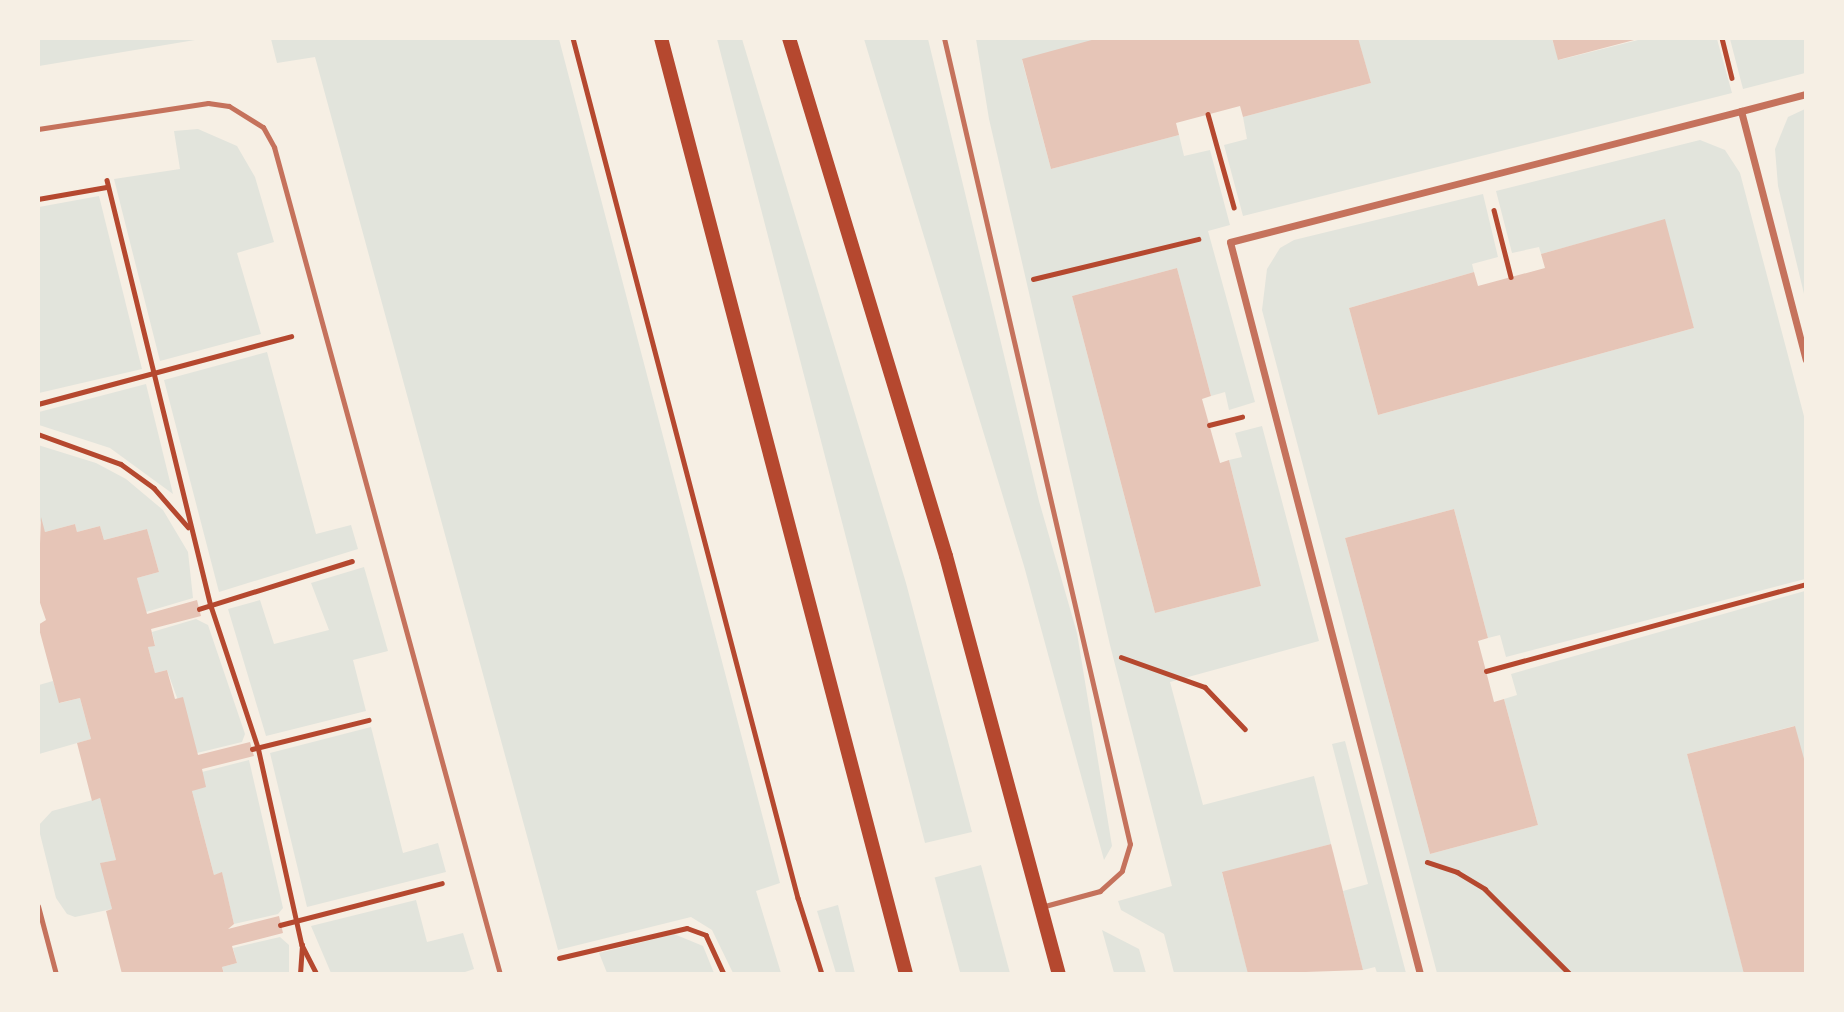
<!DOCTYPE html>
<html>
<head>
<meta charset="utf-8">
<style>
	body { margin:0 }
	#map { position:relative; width:1844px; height:1012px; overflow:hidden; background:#f6efe4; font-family:Barlow,sans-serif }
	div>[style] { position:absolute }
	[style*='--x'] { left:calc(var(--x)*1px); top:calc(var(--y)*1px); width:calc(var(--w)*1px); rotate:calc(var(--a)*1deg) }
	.green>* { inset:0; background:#e2e4dc; transform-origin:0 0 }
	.building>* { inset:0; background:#e6c5b7 }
	.path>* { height:4.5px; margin:-2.25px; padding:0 2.25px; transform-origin:2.25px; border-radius:2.25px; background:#b5482f }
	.service>* { height:5px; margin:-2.5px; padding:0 2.5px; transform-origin:2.5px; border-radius:2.5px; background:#c5725c }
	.minor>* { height:7px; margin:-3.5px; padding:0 3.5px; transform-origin:3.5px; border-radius:3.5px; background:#c5725c }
	.secondary>* { height:14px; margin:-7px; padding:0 7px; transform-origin:7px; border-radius:7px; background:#b5482f }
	span { translate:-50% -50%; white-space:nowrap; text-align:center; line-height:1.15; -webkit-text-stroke:5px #f6efe4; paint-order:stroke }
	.frame { position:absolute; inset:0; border:40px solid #f6efe4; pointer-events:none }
</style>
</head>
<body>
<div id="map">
	<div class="green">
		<div style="clip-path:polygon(39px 38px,201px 38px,201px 39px,39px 66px)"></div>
		<div style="clip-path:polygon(271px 39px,559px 39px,780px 883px,756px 891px,781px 973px,733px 973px,712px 930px,691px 917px,558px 950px,315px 57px,277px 63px)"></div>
		<div style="clip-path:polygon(717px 39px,742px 39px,906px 583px,972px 832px,925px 843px)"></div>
		<div style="clip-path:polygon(864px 39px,928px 39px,1039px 501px,1077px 633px,1112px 846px,1104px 860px,1024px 566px)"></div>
		<div style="clip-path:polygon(976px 39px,1099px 39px,1022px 60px,1051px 169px,1179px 135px,1184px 156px,1210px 150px,1230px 225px,1208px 231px,1255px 402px,1229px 410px,1225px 392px,1211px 396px,1177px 268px,1072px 296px,1155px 613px,1261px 586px,1229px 460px,1242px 457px,1235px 433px,1262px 426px,1319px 641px,1170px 682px,1203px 805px,1314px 776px,1331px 844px,1222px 873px,1248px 973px,1174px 973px,1164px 934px,1121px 910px,1118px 901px,1172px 886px,1110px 645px,989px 119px)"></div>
		<div style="clip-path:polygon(1358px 39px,1552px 39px,1559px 60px,1642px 39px,1717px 39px,1732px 93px,1243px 216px,1224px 145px,1247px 139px,1243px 117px,1371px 83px)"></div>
		<div style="clip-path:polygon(1730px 39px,1805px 39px,1805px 73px,1743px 89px)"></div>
		<div style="clip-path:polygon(1805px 109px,1806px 109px,1805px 298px,1778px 186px,1775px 149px,1788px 117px)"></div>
		<div style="clip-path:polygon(198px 129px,237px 146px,255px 177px,274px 242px,237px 253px,261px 334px,160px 361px,114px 179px,180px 169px,174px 131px)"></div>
		<div style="clip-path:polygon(1700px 140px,1725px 150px,1740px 173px,1805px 420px,1805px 579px,1506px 657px,1500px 635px,1488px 638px,1454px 509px,1345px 538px,1430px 854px,1538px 825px,1504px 699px,1517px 695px,1511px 674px,1805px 591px,1805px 766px,1794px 726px,1687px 754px,1744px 973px,1437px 973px,1262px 310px,1267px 269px,1280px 248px,1294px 240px,1483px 194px,1498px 257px,1472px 264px,1474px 272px,1349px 308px,1378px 415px,1694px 328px,1664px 220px,1541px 254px,1539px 247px,1512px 253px,1496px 191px)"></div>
		<div style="clip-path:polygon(99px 196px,142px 369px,39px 393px,39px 207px)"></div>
		<div style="clip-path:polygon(267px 352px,316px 534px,351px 525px,358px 549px,219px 592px,164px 380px)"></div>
		<div style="clip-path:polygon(146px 384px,173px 494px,110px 448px,39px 425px,39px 412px)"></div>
		<div style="clip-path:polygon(38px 445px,96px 463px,126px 479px,163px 510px,188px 552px,193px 598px,146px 612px,137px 578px,159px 572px,147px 529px,104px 540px,100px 526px,77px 532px,75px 524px,45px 532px,39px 518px)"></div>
		<div style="clip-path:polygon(364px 567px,388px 651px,353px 660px,366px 711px,266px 736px,228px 609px,260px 600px,274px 644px,329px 630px,311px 583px)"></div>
		<div style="clip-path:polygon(196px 619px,208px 625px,245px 734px,242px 742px,197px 753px,167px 670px,155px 673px,148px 647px,155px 645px,152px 632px)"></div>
		<div style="clip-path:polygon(53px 681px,60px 703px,80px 698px,91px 739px,39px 754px,39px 685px)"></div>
		<div style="clip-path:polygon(371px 727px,403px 853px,438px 843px,446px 872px,307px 907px,270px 753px)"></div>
		<div style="clip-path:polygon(1345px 741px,1406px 973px,1377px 973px,1375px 967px,1363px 970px,1343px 891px,1368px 884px,1332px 744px)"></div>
		<div style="clip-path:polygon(249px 760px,283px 908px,278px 914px,234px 924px,222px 873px,214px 875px,192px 791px,202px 772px)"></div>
		<div style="clip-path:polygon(100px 798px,116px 860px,101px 863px,112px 909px,75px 917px,67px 914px,56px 898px,38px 826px,52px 811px)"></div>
		<div style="left:981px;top:865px;width:112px;height:48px;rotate:75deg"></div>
		<div style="clip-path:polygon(416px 900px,427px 942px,463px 933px,474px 969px,459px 974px,331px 973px,311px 926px)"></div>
		<div style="clip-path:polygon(838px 905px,855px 973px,836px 973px,817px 911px)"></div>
		<div style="clip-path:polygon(1102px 930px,1139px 949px,1146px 973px,1114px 973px)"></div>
		<div style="clip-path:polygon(674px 934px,703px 946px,714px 973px,607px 973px,599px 953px)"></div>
		<div style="clip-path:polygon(280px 937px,289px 945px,289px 973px,224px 973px,222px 967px,237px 963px,233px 948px)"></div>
	</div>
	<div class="building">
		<div style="clip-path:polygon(1099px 38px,1358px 38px,1371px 83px,1243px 117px,1240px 106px,1176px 123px,1179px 135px,1051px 169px,1022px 59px)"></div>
		<div style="clip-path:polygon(1552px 38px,1638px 38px,1638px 39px,1558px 60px)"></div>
		<div style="clip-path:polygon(1665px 219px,1694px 328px,1378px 415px,1349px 308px,1474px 272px,1478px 286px,1545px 268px,1541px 254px)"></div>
		<div style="clip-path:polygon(1177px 268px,1211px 396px,1202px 399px,1220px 463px,1229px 460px,1261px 586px,1155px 613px,1072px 296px)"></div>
		<div style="clip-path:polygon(1454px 509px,1488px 638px,1478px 641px,1486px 671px,1494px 702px,1504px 699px,1538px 825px,1430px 854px,1345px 538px)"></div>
		<div style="clip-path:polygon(41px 517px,45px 532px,75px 524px,77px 532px,100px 526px,104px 540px,147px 529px,159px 572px,137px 578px,147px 614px,197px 600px,201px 616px,151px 629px,155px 646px,148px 647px,155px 673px,167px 670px,175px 699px,183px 697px,198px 755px,250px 742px,254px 756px,202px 769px,206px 787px,192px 791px,214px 875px,222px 872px,234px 924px,228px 929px,279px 916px,283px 933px,232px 946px,237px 963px,222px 967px,224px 974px,122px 974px,106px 911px,112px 909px,100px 863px,116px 860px,100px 798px,92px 801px,77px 743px,91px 739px,80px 698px,59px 703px,38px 625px,46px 620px,38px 597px)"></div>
		<div style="clip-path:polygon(1795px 726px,1806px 766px,1806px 974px,1744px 974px,1687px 754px)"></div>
		<div style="clip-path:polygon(1331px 844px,1363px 970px,1248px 974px,1222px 872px)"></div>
	</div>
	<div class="path">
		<div style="--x:573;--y:38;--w:889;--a:75.34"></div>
		<div style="--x:798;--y:898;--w:80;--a:72.5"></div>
		<div style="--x:1722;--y:38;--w:41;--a:76"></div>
		<div style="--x:1208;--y:114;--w:97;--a:74.4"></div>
		<div style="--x:107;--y:180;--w:439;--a:76.3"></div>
		<div style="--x:211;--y:606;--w:149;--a:71.6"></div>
		<div style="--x:258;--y:747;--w:203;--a:77.5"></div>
		<div style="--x:38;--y:199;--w:69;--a:-10"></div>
		<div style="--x:1494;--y:210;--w:69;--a:75.8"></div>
		<div style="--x:1033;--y:279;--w:170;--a:-13.6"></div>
		<div style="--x:38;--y:404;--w:262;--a:-15"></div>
		<div style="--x:1209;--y:425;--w:34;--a:-14"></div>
		<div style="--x:38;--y:434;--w:88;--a:19.9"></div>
		<div style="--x:121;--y:464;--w:41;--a:36"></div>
		<div style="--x:154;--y:488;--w:52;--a:48.9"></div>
		<div style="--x:199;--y:609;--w:160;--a:-17.4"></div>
		<div style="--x:1121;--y:657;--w:89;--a:19.7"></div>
		<div style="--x:1205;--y:687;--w:58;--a:46.4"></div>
		<div style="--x:1486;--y:671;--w:332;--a:-15.2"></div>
		<div style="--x:252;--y:749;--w:120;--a:-14"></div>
		<div style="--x:1427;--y:862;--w:32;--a:18"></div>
		<div style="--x:1457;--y:872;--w:33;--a:31"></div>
		<div style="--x:1485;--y:889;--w:120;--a:45"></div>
		<div style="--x:280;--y:925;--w:167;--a:-14.5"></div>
		<div style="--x:559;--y:958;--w:131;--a:-13.2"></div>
		<div style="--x:687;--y:928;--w:20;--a:20"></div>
		<div style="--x:706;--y:935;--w:43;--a:65.2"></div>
		<div style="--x:300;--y:974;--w:29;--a:-86"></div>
		<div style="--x:302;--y:945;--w:33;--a:63"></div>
	</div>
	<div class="service">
		<div style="--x:944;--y:38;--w:827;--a:77.01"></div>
		<div style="--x:1130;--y:844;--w:28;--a:107"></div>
		<div style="--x:1122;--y:871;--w:30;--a:138"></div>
		<div style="--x:1100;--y:891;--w:61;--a:164.8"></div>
		<div style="--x:38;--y:129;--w:172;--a:-8.7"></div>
		<div style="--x:208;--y:103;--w:21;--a:8"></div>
		<div style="--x:229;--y:106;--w:40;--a:32"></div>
		<div style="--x:263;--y:127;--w:23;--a:61"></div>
		<div style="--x:274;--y:147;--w:857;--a:74.72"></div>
		<div style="--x:38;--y:906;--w:70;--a:75.2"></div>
	</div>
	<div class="minor">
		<div style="--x:1806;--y:94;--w:67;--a:165.3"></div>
		<div style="--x:1741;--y:111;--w:257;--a:75.4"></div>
		<div style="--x:1420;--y:974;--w:756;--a:-104.55"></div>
		<div style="--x:1230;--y:242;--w:528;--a:-14.38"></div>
	</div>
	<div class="secondary">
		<div style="--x:661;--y:38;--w:968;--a:75.33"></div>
		<div style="--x:789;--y:38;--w:541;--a:73.14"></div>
		<div style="--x:946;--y:556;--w:433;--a:74.9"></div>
	</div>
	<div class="frame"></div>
</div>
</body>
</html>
